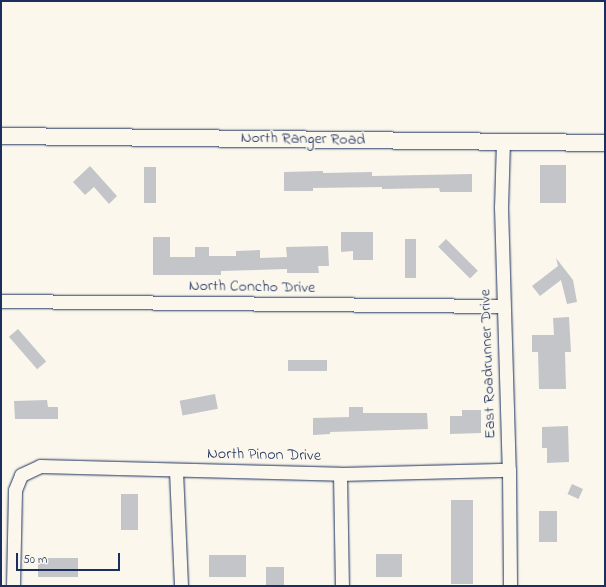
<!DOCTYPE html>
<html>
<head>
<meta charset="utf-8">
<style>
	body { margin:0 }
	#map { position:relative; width:606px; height:587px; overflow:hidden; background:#fbf7ec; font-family:"Indie Flower",sans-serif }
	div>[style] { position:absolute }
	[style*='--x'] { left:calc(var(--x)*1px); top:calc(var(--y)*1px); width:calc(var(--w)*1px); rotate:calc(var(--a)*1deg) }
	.building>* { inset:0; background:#c3c5c9; transform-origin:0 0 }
	.roads { filter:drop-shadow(0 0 1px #1b2f5e) drop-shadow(0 0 1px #1b2f5e) }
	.minor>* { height:13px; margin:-6.5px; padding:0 6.5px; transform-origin:6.5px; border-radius:6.5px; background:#fbf7ec }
	.tertiary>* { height:16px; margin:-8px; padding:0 8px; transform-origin:8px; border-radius:8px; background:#fbf7ec }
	span { translate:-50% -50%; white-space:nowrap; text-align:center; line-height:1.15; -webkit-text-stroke:3px #fbf7ec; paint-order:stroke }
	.street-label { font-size:16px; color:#1b2f5e }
	.frame { position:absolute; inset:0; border:2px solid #1b2f5e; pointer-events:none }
	.scale { position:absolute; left:16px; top:553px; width:104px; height:18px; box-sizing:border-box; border:2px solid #1b2f5e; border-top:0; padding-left:5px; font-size:12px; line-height:14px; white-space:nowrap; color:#1b2f5e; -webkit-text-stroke:3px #fbf7ec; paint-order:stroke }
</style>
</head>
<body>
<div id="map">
	<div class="building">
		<div style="left:566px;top:165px;width:38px;height:26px;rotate:90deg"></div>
		<div style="clip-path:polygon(90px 166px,117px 196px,109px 204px,94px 187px,85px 195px,73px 182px)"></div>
		<div style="left:144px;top:167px;width:12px;height:36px"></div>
		<div style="clip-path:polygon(323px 171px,323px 173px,372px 172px,372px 176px,472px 174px,472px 192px,440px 192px,439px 188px,382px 189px,382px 187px,313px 188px,313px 191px,284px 191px,284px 172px)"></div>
		<div style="clip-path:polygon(341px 232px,373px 232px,373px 260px,353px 260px,353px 251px,341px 252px)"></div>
		<div style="clip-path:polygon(153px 237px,170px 237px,170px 257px,195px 257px,195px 247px,209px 247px,209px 256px,236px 256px,236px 251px,260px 250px,260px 258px,287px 257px,286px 247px,328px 246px,329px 266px,318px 266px,319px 273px,287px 273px,287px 269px,221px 271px,221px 275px,153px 275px)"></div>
		<div style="left:405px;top:239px;width:11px;height:39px"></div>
		<div style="left:446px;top:239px;width:45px;height:11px;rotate:45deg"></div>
		<div style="clip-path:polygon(556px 258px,573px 280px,577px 302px,567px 304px,561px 280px,540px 296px,532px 286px,558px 266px)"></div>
		<div style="clip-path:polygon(569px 317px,571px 352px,565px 352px,566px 389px,539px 389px,538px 352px,532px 352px,532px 335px,554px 335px,553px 318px)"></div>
		<div style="left:18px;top:329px;width:43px;height:12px;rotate:49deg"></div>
		<div style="left:288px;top:360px;width:39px;height:11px"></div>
		<div style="left:215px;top:394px;width:15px;height:36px;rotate:79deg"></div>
		<div style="clip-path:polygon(47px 400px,48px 407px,58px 407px,58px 419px,15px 419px,14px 401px)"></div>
		<div style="clip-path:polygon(349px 407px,363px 407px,363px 413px,427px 413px,428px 429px,330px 432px,330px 434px,313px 435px,313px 418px,349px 417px)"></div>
		<div style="clip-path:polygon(462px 410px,481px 410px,481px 433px,450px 434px,450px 416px,462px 416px)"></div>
		<div style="clip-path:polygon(568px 426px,569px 462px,547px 463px,547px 448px,542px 448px,542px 427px)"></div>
		<div style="left:572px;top:484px;width:12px;height:11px;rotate:24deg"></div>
		<div style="left:121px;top:494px;width:17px;height:36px"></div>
		<div style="left:451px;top:500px;width:22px;height:84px"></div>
		<div style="left:557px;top:511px;width:31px;height:18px;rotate:90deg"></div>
		<div style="left:376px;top:554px;width:26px;height:23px"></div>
		<div style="left:246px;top:555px;width:22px;height:37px;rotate:90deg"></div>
		<div style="left:38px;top:558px;width:40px;height:19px"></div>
		<div style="left:266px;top:567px;width:18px;height:19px"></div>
	</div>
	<div class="roads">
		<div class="minor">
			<div style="--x:503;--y:141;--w:66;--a:91.7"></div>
			<div style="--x:501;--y:207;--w:263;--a:88.3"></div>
			<div style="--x:509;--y:470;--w:116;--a:89.5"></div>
			<div style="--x:1;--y:301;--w:502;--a:0.57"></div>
			<div style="--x:176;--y:471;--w:115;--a:87.5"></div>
			<div style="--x:340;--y:474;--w:112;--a:89"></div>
			<div style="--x:13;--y:586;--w:96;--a:-88.8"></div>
			<div style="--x:15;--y:490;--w:16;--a:-68"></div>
			<div style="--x:21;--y:475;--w:21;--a:-25"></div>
			<div style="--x:40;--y:466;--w:300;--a:1.5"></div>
			<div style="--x:340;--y:474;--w:169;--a:-1.4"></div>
		</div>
		<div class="tertiary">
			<div style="--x:1;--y:136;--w:604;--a:0.66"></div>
		</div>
	</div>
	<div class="street-label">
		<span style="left:303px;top:139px;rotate:1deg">North Ranger Road</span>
		<span style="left:252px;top:287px;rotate:1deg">North Concho Drive</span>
		<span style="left:488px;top:364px;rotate:-92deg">East Roadrunner Drive</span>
		<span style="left:264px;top:455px;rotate:1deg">North Pinon Drive</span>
	</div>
	<div class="frame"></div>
	<div class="scale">50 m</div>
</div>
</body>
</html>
